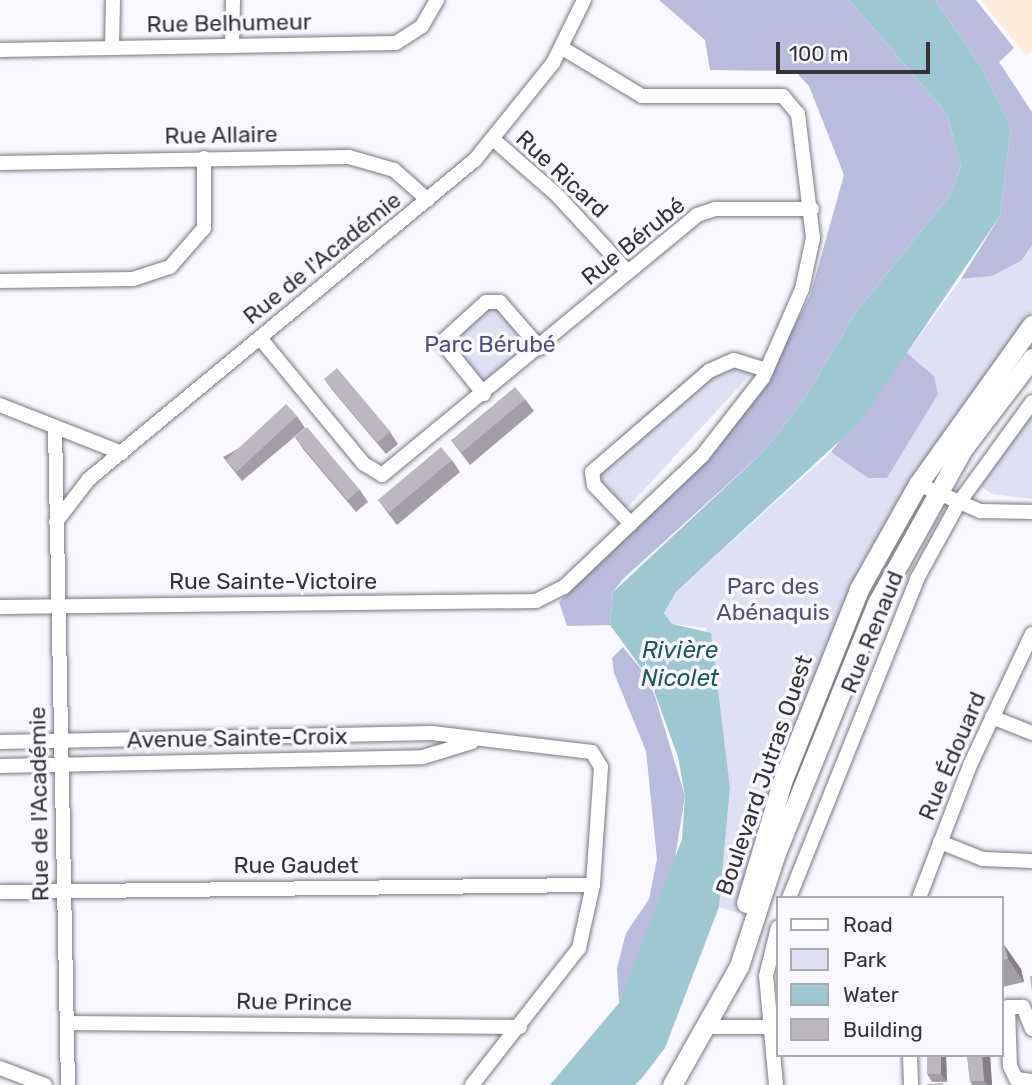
<!DOCTYPE html>
<html>
<head>
<meta charset="utf-8">
<style>
	body { margin:0 }
	#map { position:relative; width:1032px; height:1085px; overflow:hidden; background:#f8f8fe; font-family:Rubik,sans-serif }
	div>[style] { position:absolute }
	[style*='--x'] { left:calc(var(--x)*1px); top:calc(var(--y)*1px); width:calc(var(--w)*1px); rotate:calc(var(--a)*1deg) }
	.industrial>* { inset:0; background:#feebdb }
	.green>* { inset:0; background:#e0e0f5 }
	.forest>* { inset:0; background:#bbd }
	.water>* { inset:0; background:#9dc8d1 }
	.roads { filter:drop-shadow(0 0 2px #787881) drop-shadow(0 0 2px #787881) }
	.minor>* { height:14px; margin:-7px; padding:0 7px; transform-origin:7px; border-radius:7px; background:#fff }
	.major>* { height:19px; margin:-9.5px; padding:0 9.5px; transform-origin:9.5px; border-radius:9.5px; background:#fff }
	.wall>* { inset:0; background:#a39ea5 }
	.shaded-wall>* { inset:0; background:#848186 }
	.building>* { inset:0; background:#bdb8c0; transform-origin:0 0 }
	span { translate:-50% -50%; white-space:nowrap; text-align:center; line-height:1.15; -webkit-text-stroke:7px #f8f8fe; paint-order:stroke }
	.street-label { font-size:23px; color:#343438 }
	.park-label { font-size:23px; color:#514e7e }
	.water-label { font-size:24px; color:#1d5863; font-style:italic }
	.legend { position:absolute; left:776px; top:896px; width:228px; height:161px; box-sizing:border-box; background:#f8f8fe; border:2px solid #aaaaaf; margin:0; padding:9px 12px; list-style:none; font-size:21px; color:#343438 }
	.legend li { display:flex; align-items:center; gap:14px; height:35px }
	.legend b { width:35px; border:2px solid #aaaaaf }
	.scale { position:absolute; left:776px; top:42px; width:154px; height:32px; box-sizing:border-box; border:4px solid #343438; border-top:0; padding-left:9px; font-size:21px; line-height:24px; white-space:nowrap; color:#343438; -webkit-text-stroke:5px #f8f8fe; paint-order:stroke }
</style>
</head>
<body>
<div id="map">
	<div class="industrial">
		<div style="clip-path:polygon(981px 0,1032px 0,1032px 51px,1026px 56px)"></div>
	</div>
	<div class="green">
		<div style="clip-path:polygon(1032px 245px,1032px 311px,914px 476px,765px 813px,739px 913px,719px 907px,730px 788px,706px 628px,672px 624px,664px 613px,676px 592px,831px 452px,887px 478px,934px 376px,907px 353px,961px 279px,992px 276px,1021px 261px)"></div>
		<div style="clip-path:polygon(492px 300px,540px 348px,484px 394px,447px 335px)"></div>
		<div style="clip-path:polygon(722px 359px,753px 365px,750px 375px,626px 509px,593px 475px,597px 458px,702px 365px)"></div>
		<div style="clip-path:polygon(1032px 413px,1032px 499px,992px 494px,980px 486px)"></div>
	</div>
	<div class="forest">
		<div style="clip-path:polygon(659px 0,849px 0,947px 114px,961px 166px,950px 195px,856px 312px,801px 404px,762px 453px,623px 579px,613px 592px,610px 625px,567px 626px,559px 602px,707px 458px,769px 374px,810px 296px,844px 175px,809px 86px,795px 71px,710px 70px,705px 40px)"></div>
		<div style="clip-path:polygon(935px 0,976px 0,1014px 48px,999px 62px,1032px 112px,1032px 245px,1021px 261px,992px 276px,961px 279px,1000px 216px,1011px 128px,979px 63px)"></div>
		<div style="clip-path:polygon(907px 353px,934px 376px,938px 394px,887px 478px,868px 478px,831px 452px)"></div>
		<div style="clip-path:polygon(623px 647px,650px 680px,685px 796px,672px 877px,619px 1003px,617px 968px,626px 933px,649px 899px,657px 859px,646px 751px,614px 673px,612px 658px)"></div>
	</div>
	<div class="water">
		<div style="clip-path:polygon(849px 0,935px 0,979px 63px,1011px 128px,1000px 216px,860px 422px,676px 592px,664px 613px,672px 624px,711px 633px,730px 788px,719px 907px,665px 1048px,642px 1078px,635px 1085px,550px 1085px,619px 1003px,682px 839px,685px 796px,678px 757px,650px 680px,610px 625px,613px 592px,762px 453px,801px 404px,856px 312px,950px 195px,961px 166px,947px 114px)"></div>
	</div>
	<div class="roads">
		<div class="minor">
			<div style="--x:232;--y:45;--w:45;--a:-88.7"></div>
			<div style="--x:112;--y:47;--w:47;--a:-88.8"></div>
			<div style="--x:0;--y:50;--w:396;--a:-1"></div>
			<div style="--x:396;--y:43;--w:31;--a:-33"></div>
			<div style="--x:422;--y:26;--w:30;--a:-60"></div>
			<div style="--x:494;--y:140;--w:82;--a:41.1"></div>
			<div style="--x:556;--y:194;--w:105;--a:47.3"></div>
			<div style="--x:0;--y:163;--w:349;--a:-1"></div>
			<div style="--x:349;--y:157;--w:47;--a:16.1"></div>
			<div style="--x:394;--y:170;--w:45;--a:41.4"></div>
			<div style="--x:0;--y:281;--w:133;--a:-0.9"></div>
			<div style="--x:133;--y:279;--w:39;--a:-18"></div>
			<div style="--x:170;--y:267;--w:52;--a:-48.9"></div>
			<div style="--x:204;--y:228;--w:70;--a:-90"></div>
			<div style="--x:260;--y:338;--w:163;--a:50.5"></div>
			<div style="--x:364;--y:464;--w:21;--a:31"></div>
			<div style="--x:382;--y:475;--w:408;--a:-39.5"></div>
			<div style="--x:697;--y:215;--w:19;--a:-18"></div>
			<div style="--x:715;--y:209;--w:97;--a:0"></div>
			<div style="--x:484;--y:394;--w:67;--a:-128.9"></div>
			<div style="--x:442;--y:342;--w:59;--a:-42.3"></div>
			<div style="--x:486;--y:302;--w:14;--a:0"></div>
			<div style="--x:500;--y:302;--w:61;--a:49"></div>
			<div style="--x:0;--y:405;--w:131;--a:21.5"></div>
			<div style="--x:55;--y:427;--w:658;--a:88.87"></div>
			<div style="--x:918;--y:484;--w:68;--a:23.5"></div>
			<div style="--x:980;--y:511;--w:52;--a:1.1"></div>
			<div style="--x:56;--y:522;--w:54;--a:-52.5"></div>
			<div style="--x:89;--y:479;--w:499;--a:-39.6"></div>
			<div style="--x:474;--y:161;--w:126;--a:-51.1"></div>
			<div style="--x:553;--y:63;--w:70;--a:-63.8"></div>
			<div style="--x:631;--y:524;--w:54;--a:-133.5"></div>
			<div style="--x:594;--y:485;--w:13;--a:-99"></div>
			<div style="--x:592;--y:472;--w:155;--a:-40.8"></div>
			<div style="--x:709;--y:371;--w:27;--a:-24"></div>
			<div style="--x:734;--y:360;--w:34;--a:17"></div>
			<div style="--x:0;--y:607;--w:536;--a:-0.64"></div>
			<div style="--x:536;--y:601;--w:31;--a:-27"></div>
			<div style="--x:564;--y:587;--w:190;--a:-43.5"></div>
			<div style="--x:702;--y:456;--w:99;--a:-52"></div>
			<div style="--x:763;--y:378;--w:97;--a:-66.3"></div>
			<div style="--x:802;--y:289;--w:52;--a:-77.8"></div>
			<div style="--x:813;--y:238;--w:125;--a:-96.9"></div>
			<div style="--x:798;--y:114;--w:23;--a:-130"></div>
			<div style="--x:783;--y:96;--w:141;--a:180"></div>
			<div style="--x:642;--y:96;--w:93;--a:-149"></div>
			<div style="--x:992;--y:717;--w:43;--a:21.8"></div>
			<div style="--x:0;--y:742;--w:432;--a:-1.2"></div>
			<div style="--x:432;--y:733;--w:161;--a:6.8"></div>
			<div style="--x:592;--y:752;--w:17;--a:59"></div>
			<div style="--x:601;--y:767;--w:118;--a:93.9"></div>
			<div style="--x:593;--y:885;--w:65;--a:102.5"></div>
			<div style="--x:579;--y:948;--w:174;--a:128"></div>
			<div style="--x:0;--y:766;--w:423;--a:-1.2"></div>
			<div style="--x:423;--y:757;--w:51;--a:-17"></div>
			<div style="--x:940;--y:842;--w:46;--a:21.6"></div>
			<div style="--x:983;--y:859;--w:49;--a:2.3"></div>
			<div style="--x:0;--y:892;--w:593;--a:-0.68"></div>
			<div style="--x:789;--y:898;--w:344;--a:-68.1"></div>
			<div style="--x:917;--y:579;--w:85;--a:-61.3"></div>
			<div style="--x:958;--y:504;--w:126;--a:-54"></div>
			<div style="--x:919;--y:898;--w:142;--a:-69"></div>
			<div style="--x:970;--y:765;--w:145;--a:-64.7"></div>
			<div style="--x:67;--y:1023;--w:453;--a:0.5"></div>
			<div style="--x:708;--y:1027;--w:69;--a:0"></div>
			<div style="--x:1032;--y:1029;--w:24;--a:-112"></div>
			<div style="--x:1023;--y:1007;--w:15;--a:180"></div>
			<div style="--x:1008;--y:1007;--w:59;--a:88.1"></div>
			<div style="--x:1010;--y:1066;--w:14;--a:65"></div>
			<div style="--x:1016;--y:1079;--w:16;--a:7"></div>
			<div style="--x:910;--y:1055;--w:30;--a:88"></div>
			<div style="--x:0;--y:1068;--w:48;--a:20.7"></div>
			<div style="--x:776;--y:1085;--w:109;--a:-95.2"></div>
			<div style="--x:766;--y:976;--w:50;--a:-76.2"></div>
		</div>
		<div class="major">
			<div style="--x:746;--y:903;--w:126;--a:-73.4"></div>
			<div style="--x:782;--y:782;--w:208;--a:-68.2"></div>
			<div style="--x:859;--y:589;--w:120;--a:-60.7"></div>
			<div style="--x:918;--y:484;--w:196;--a:-54.4"></div>
			<div style="--x:672;--y:1085;--w:137;--a:-60.6"></div>
			<div style="--x:739;--y:966;--w:119;--a:-71.9"></div>
			<div style="--x:776;--y:853;--w:270;--a:-68"></div>
			<div style="--x:877;--y:603;--w:175;--a:-60.9"></div>
			<div style="--x:962;--y:450;--w:116;--a:-52.7"></div>
		</div>
	</div>
	<div class="wall">
		<div style="clip-path:polygon(324px 379px,390px 432px,398px 444px,386px 454px,333px 391px)"></div>
		<div style="clip-path:polygon(525px 399px,534px 411px,470px 465px,451px 440px)"></div>
		<div style="clip-path:polygon(297px 416px,305px 428px,242px 481px,223px 457px)"></div>
		<div style="clip-path:polygon(295px 437px,360px 490px,368px 502px,356px 512px,303px 449px)"></div>
		<div style="clip-path:polygon(452px 460px,460px 472px,397px 525px,378px 500px)"></div>
		<div style="clip-path:polygon(1004px 945px,1021px 969px,1024px 982px,1002px 987px,1002px 946px)"></div>
		<div style="clip-path:polygon(946px 1055px,947px 1082px,932px 1082px,927px 1074px)"></div>
		<div style="clip-path:polygon(967px 1055px,990px 1055px,992px 1085px,972px 1085px,970px 1081px)"></div>
	</div>
	<div class="shaded-wall">
		<div style="clip-path:polygon(1004px 945px,1021px 969px,1024px 982px,1008px 959px)"></div>
		<div style="clip-path:polygon(941px 1055px,946px 1055px,947px 1082px,941px 1074px)"></div>
		<div style="clip-path:polygon(982px 1055px,990px 1055px,992px 1085px,987px 1085px,984px 1081px)"></div>
	</div>
	<div class="building">
		<div style="left:337px;top:368px;width:83px;height:17px;rotate:50deg"></div>
		<div style="left:515px;top:387px;width:16px;height:83px;rotate:50deg"></div>
		<div style="left:286px;top:404px;width:16px;height:82px;rotate:47deg"></div>
		<div style="left:307px;top:427px;width:82px;height:16px;rotate:50deg"></div>
		<div style="left:441px;top:447px;width:17px;height:82px;rotate:50deg"></div>
		<div style="clip-path:polygon(1004px 945px,1008px 959px,1002px 960px,1002px 946px)"></div>
		<div style="clip-path:polygon(1030px 976px,1032px 976px,1032px 993px)"></div>
		<div style="left:927px;top:1055px;width:14px;height:19px"></div>
		<div style="clip-path:polygon(967px 1055px,982px 1055px,984px 1081px,970px 1081px)"></div>
		<div style="clip-path:polygon(943px 1083px,943px 1085px,927px 1085px,927px 1084px)"></div>
	</div>
	<div class="street-label">
		<span style="left:229px;top:23px;rotate:-1deg">Rue Belhumeur</span>
		<span style="left:221px;top:135px;rotate:-1deg">Rue Allaire</span>
		<span style="left:562px;top:174px;rotate:43deg">Rue Ricard</span>
		<span style="left:633px;top:241px;rotate:-39deg">Rue Bérubé</span>
		<span style="left:322px;top:258px;rotate:-39deg">Rue de l'Académie</span>
		<span style="left:273px;top:581px">Rue Sainte-Victoire</span>
		<span style="left:872px;top:632px;rotate:-68deg">Rue Renaud</span>
		<span style="left:237px;top:738px;rotate:-1deg">Avenue Sainte-Croix</span>
		<span style="left:952px;top:756px;rotate:-67deg">Rue Édouard</span>
		<span style="left:764px;top:775px;rotate:-71deg">Boulevard Jutras Ouest</span>
		<span style="left:39px;top:804px;rotate:-91deg">Rue de l'Académie</span>
		<span style="left:296px;top:865px">Rue Gaudet</span>
		<span style="left:294px;top:1002px;rotate:1deg">Rue Prince</span>
	</div>
	<div class="park-label">
		<span style="left:490px;top:344px">Parc Bérubé</span>
		<span style="left:773px;top:599px">Parc des<br>Abénaquis</span>
	</div>
	<div class="water-label">
		<span style="left:680px;top:665px">Rivière<br>Nicolet</span>
	</div>
	<ul class="legend">
	<li><b style="height:9px;background:#fff"></b>Road</li>
	<li><b style="height:19px;background:#e0e0f5"></b>Park</li>
	<li><b style="height:19px;background:#9dc8d1"></b>Water</li>
	<li><b style="height:19px;background:#bdb8c0"></b>Building</li>
	</ul>
	<div class="scale">100 m</div>
</div>
</body>
</html>
